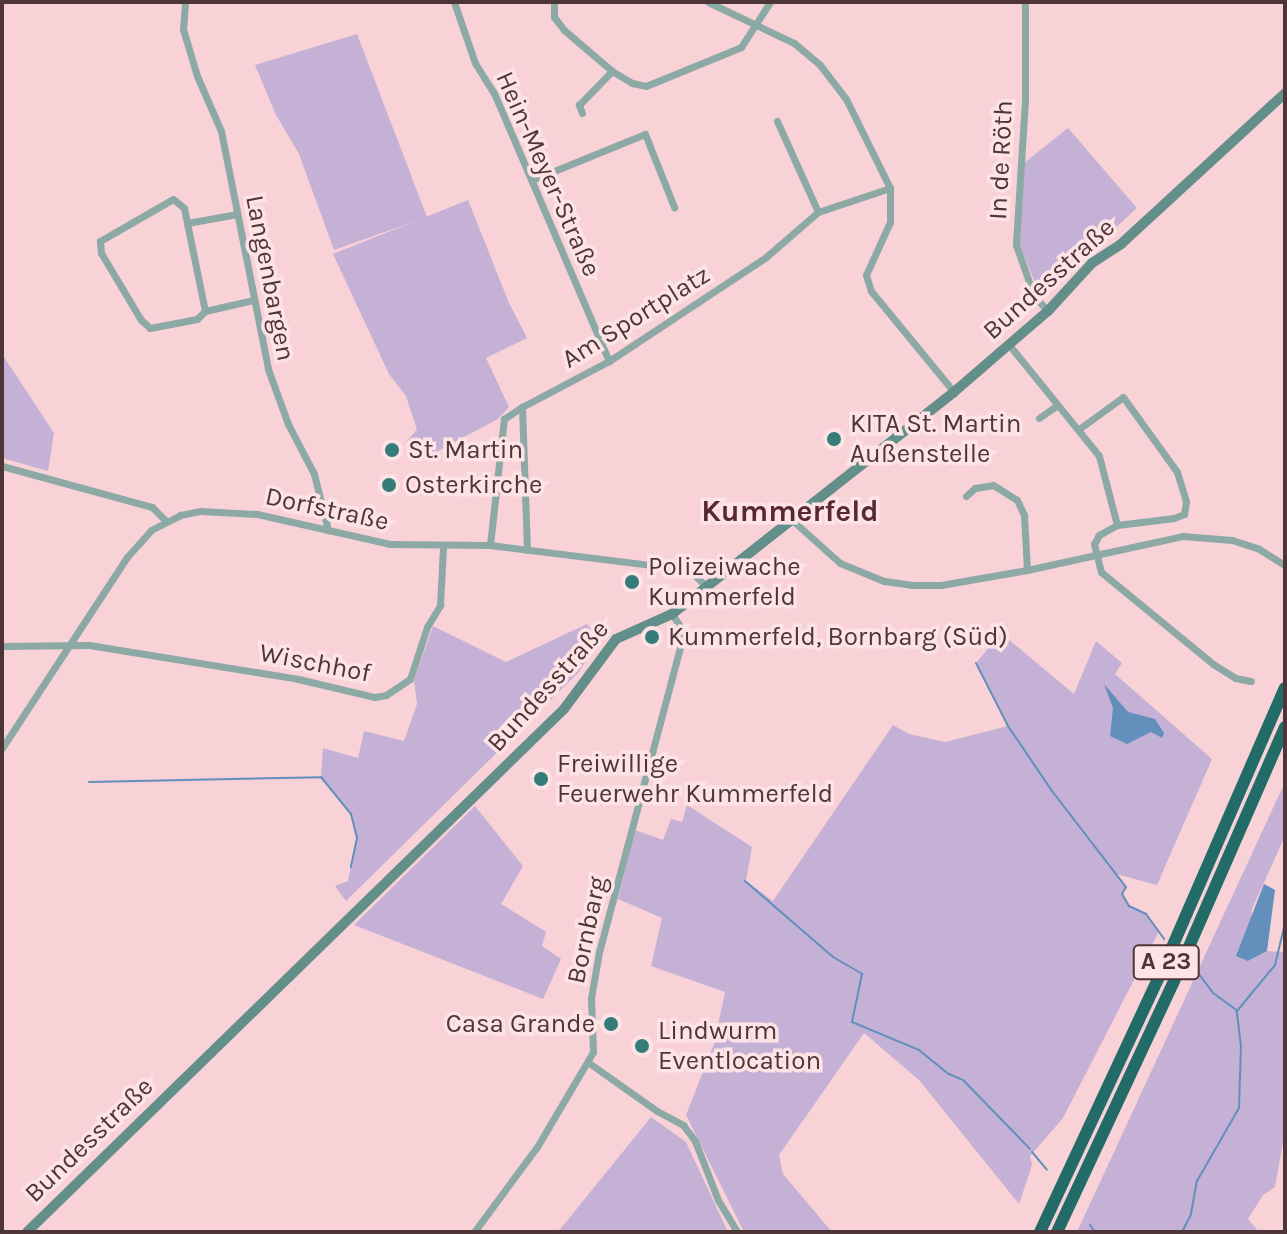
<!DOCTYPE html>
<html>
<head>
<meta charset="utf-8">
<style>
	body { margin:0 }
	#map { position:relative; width:1287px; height:1234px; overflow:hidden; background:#f8d2d7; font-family:Karla,sans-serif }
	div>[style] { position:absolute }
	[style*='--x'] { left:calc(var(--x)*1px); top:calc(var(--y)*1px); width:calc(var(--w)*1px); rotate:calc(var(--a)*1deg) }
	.green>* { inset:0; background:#c5b1d6 }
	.water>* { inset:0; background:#628fbc }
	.stream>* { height:2px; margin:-1px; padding:0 1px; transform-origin:1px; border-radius:1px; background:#628fbc }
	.street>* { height:7px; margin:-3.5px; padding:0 3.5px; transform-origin:3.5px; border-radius:3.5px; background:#8ca9a6 }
	.secondary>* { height:10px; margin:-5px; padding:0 5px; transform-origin:5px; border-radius:5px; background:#638f8b }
	.highway>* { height:12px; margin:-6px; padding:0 6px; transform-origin:6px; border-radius:6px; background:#226b67 }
	.dots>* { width:22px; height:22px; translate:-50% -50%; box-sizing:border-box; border:4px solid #fde3e6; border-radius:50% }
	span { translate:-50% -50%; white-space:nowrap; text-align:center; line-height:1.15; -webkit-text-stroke:7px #fde3e6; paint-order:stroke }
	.shield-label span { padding:2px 6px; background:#fde3e6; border:2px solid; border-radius:6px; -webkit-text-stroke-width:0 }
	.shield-label { font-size:24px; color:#4d3538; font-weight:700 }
	.street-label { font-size:26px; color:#4d3538 }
	.poi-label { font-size:26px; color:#4d3538 }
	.left { translate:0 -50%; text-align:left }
	.right { translate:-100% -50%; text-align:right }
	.quarter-label { font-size:30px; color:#592932; font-weight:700 }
	.frame { position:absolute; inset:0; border:4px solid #4d3538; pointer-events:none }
</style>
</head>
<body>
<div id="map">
	<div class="green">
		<div style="clip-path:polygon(357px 34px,427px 217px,334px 250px,299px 154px,276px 115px,255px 65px)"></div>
		<div style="clip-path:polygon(1068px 128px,1137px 208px,1041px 297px,1019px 244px,1024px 163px)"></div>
		<div style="clip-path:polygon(468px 200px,509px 303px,527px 338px,486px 358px,509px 407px,498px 419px,417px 462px,407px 441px,417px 430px,406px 396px,389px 374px,333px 254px)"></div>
		<div style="clip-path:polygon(2px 354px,54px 433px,48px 471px,2px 458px)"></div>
		<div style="clip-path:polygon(587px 624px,599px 640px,579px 672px,346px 901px,335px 886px,348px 881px,357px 838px,351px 814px,321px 777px,323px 748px,358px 758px,364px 731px,404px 741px,417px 704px,414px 680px,433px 626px,506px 662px)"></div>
		<div style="clip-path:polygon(1001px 633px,1074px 694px,1096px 641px,1122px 663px,1115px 674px,1212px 759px,1157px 885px,1116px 874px,1126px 887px,1122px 894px,1129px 906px,1146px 914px,1158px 933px,1063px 1118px,1030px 1156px,1032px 1165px,1019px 1204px,919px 1080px,864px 1033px,779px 1155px,783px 1174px,832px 1232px,744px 1232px,686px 1115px,714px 1044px,725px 992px,651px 966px,662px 918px,618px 899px,635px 830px,663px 840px,671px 819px,682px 822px,687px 805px,752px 847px,746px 881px,773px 901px,893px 725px,909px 734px,945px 742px,1008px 726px,976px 663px)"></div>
		<div style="clip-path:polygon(1285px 782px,1285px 836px,1252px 909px,1248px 961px,1267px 951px,1285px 952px,1285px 1131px,1275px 1187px,1263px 1195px,1248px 1219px,1259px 1232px,1077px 1232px)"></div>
		<div style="clip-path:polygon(475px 806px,523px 866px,501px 904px,546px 932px,542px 946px,561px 959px,543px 999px,354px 925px)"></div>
		<div style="clip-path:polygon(651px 1117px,686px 1142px,728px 1232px,558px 1232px)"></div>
	</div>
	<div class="water">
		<div style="clip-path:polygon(1104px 684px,1128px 712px,1155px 719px,1164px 733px,1162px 738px,1151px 732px,1127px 744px,1110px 736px,1113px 708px)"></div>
		<div style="clip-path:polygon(1264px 884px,1275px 890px,1267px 951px,1248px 961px,1236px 956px)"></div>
	</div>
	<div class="stream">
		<div style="--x:976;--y:663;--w:71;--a:63.1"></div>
		<div style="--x:1008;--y:726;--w:78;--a:55.9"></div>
		<div style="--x:1052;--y:791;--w:121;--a:52.4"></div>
		<div style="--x:1126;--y:887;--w:8;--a:120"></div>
		<div style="--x:1122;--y:894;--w:14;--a:60"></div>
		<div style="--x:1129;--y:906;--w:19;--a:25"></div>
		<div style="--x:1146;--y:914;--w:31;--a:54"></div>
		<div style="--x:89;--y:782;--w:232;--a:-1.2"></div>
		<div style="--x:321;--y:777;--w:48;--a:51"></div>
		<div style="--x:351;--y:814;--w:25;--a:76"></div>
		<div style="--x:357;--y:838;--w:30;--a:102"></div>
		<div style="--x:745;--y:881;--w:116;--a:40.8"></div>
		<div style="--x:833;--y:957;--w:34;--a:30"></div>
		<div style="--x:862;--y:974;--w:49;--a:101.8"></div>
		<div style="--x:852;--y:1022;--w:73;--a:22.7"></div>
		<div style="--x:919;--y:1050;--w:38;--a:39"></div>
		<div style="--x:949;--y:1074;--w:15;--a:23"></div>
		<div style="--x:963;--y:1080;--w:96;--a:45.8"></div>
		<div style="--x:1192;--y:965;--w:35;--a:53"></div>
		<div style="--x:1213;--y:993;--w:29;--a:36"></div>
		<div style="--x:1032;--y:1152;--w:23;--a:50"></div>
		<div style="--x:1090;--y:1225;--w:9;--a:54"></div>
		<div style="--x:1182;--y:1232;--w:20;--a:-63"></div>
		<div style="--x:1191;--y:1214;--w:34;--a:-80"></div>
		<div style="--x:1197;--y:1181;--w:84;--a:-60.1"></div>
		<div style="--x:1239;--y:1108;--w:62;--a:-88.2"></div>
		<div style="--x:1241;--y:1046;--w:35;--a:-97"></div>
		<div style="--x:1237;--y:1011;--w:60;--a:-50.4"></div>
		<div style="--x:1275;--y:965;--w:43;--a:-76.6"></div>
	</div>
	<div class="street">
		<div style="--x:185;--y:2;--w:27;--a:94"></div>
		<div style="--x:183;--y:29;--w:49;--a:73.4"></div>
		<div style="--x:197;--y:76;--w:60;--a:66.4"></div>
		<div style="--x:221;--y:131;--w:243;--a:78.8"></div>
		<div style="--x:268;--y:369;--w:59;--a:70"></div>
		<div style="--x:288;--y:424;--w:56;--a:62.5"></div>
		<div style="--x:314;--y:474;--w:58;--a:76"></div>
		<div style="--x:454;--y:2;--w:65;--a:71"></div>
		<div style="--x:475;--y:63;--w:36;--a:58"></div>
		<div style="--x:494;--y:93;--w:292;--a:66.8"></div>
		<div style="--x:554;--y:2;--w:15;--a:90"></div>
		<div style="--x:554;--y:17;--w:16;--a:52"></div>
		<div style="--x:564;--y:30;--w:63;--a:40.5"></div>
		<div style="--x:612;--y:71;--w:23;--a:31"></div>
		<div style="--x:632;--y:83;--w:14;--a:12"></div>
		<div style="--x:646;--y:86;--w:103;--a:-22.3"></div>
		<div style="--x:741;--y:47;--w:54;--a:-57.2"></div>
		<div style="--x:708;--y:2;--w:95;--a:25.5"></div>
		<div style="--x:794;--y:43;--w:34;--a:40"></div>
		<div style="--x:820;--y:65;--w:43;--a:52.6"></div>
		<div style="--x:846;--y:99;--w:99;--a:63.7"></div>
		<div style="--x:890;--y:188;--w:34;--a:90"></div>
		<div style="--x:890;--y:222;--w:58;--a:114.4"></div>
		<div style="--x:866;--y:275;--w:17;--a:73"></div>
		<div style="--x:871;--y:291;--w:131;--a:50.6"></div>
		<div style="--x:1025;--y:2;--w:98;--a:90"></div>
		<div style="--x:1025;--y:100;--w:145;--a:93.6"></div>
		<div style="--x:1016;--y:245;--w:54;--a:70.6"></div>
		<div style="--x:1034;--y:296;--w:21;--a:47"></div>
		<div style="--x:582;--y:113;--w:9;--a:-111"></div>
		<div style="--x:579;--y:105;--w:47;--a:-45.9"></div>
		<div style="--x:777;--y:121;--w:100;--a:65.7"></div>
		<div style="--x:532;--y:180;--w:122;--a:-22.2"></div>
		<div style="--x:645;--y:134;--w:79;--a:68.3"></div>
		<div style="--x:173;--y:199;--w:14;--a:39"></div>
		<div style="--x:184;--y:208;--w:105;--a:78.5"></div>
		<div style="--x:205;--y:311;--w:11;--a:135"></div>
		<div style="--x:197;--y:319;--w:48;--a:169.2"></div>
		<div style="--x:150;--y:328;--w:12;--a:-138"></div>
		<div style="--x:141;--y:320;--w:78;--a:-120.8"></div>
		<div style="--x:101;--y:253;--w:12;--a:-95"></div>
		<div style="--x:100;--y:241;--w:84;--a:-29.9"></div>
		<div style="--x:187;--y:223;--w:51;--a:-10.2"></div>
		<div style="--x:205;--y:311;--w:49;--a:-12.9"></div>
		<div style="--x:1010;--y:346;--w:141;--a:51"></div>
		<div style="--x:1099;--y:456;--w:71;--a:75.4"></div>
		<div style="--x:1117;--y:525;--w:21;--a:151"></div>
		<div style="--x:1099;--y:535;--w:10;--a:119"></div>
		<div style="--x:1094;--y:544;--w:29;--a:76"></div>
		<div style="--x:1101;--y:572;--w:145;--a:39.4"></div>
		<div style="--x:1213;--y:664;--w:26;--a:32"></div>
		<div style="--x:1235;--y:678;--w:16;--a:11"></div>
		<div style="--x:1039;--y:418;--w:21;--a:-35"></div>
		<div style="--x:1079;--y:429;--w:54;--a:-36"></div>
		<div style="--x:1123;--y:397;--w:92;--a:54.2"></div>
		<div style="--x:1177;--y:472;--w:31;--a:73"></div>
		<div style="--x:1186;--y:502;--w:12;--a:99"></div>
		<div style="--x:1184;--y:514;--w:11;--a:158"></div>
		<div style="--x:1174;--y:518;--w:57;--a:173"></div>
		<div style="--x:2;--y:466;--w:156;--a:15.3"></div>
		<div style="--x:152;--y:507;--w:18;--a:45"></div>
		<div style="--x:966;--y:496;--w:12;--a:-42"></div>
		<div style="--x:975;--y:488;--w:18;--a:-9"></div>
		<div style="--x:993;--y:485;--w:28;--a:32"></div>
		<div style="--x:1017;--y:500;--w:17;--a:65"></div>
		<div style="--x:1024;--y:515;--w:55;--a:86.9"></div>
		<div style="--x:792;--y:520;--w:64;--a:41.9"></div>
		<div style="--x:840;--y:563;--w:48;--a:22.2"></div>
		<div style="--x:884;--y:581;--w:29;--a:8"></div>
		<div style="--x:913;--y:585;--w:28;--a:0"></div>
		<div style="--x:941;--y:585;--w:87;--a:-9.9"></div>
		<div style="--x:1027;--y:570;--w:160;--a:-12.3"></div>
		<div style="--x:1183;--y:536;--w:49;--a:4.7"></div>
		<div style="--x:1232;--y:540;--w:28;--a:18"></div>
		<div style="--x:1259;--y:549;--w:31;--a:32"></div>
		<div style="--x:490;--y:545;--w:127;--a:-83.7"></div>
		<div style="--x:504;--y:419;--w:22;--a:-34"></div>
		<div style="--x:527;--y:550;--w:143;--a:-92"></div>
		<div style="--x:522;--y:407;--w:98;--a:-27.9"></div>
		<div style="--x:609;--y:361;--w:188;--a:-33.5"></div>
		<div style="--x:766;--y:257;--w:69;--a:-40.9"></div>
		<div style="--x:818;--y:212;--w:76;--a:-18.4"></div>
		<div style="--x:2;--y:646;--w:87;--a:-0.7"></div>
		<div style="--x:89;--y:645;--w:212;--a:9.2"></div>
		<div style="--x:298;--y:679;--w:79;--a:13.2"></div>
		<div style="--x:375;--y:697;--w:11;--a:-10"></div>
		<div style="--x:386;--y:695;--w:29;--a:-34"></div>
		<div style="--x:410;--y:679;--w:55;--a:-71.9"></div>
		<div style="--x:427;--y:627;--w:26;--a:-59"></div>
		<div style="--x:440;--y:605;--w:58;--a:-87"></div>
		<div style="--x:2;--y:748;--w:228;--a:-56.8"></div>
		<div style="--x:127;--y:557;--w:36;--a:-48"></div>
		<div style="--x:151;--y:530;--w:33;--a:-27"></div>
		<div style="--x:180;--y:515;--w:20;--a:-11"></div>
		<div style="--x:200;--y:511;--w:57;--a:3"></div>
		<div style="--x:257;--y:514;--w:136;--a:12.7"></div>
		<div style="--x:390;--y:544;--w:100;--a:0.6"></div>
		<div style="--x:490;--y:545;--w:161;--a:7.1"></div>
		<div style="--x:650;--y:565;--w:40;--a:8.5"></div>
		<div style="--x:690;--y:571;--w:22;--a:43"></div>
		<div style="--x:589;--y:1063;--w:83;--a:35.2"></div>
		<div style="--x:657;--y:1111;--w:30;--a:28"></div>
		<div style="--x:683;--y:1125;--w:20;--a:53"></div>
		<div style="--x:695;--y:1141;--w:63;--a:68.7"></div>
		<div style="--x:718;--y:1200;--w:37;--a:59"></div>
		<div style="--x:474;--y:1232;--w:106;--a:-53.5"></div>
		<div style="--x:537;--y:1147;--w:110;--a:-59.5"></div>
		<div style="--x:593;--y:1052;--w:54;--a:-92.1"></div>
		<div style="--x:591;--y:998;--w:47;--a:-80.1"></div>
		<div style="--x:599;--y:952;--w:331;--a:-75.1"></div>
		<div style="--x:684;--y:632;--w:22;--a:-124"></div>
	</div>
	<div class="secondary">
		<div style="--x:27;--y:1232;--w:750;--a:-44.24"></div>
		<div style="--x:564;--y:709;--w:87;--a:-53.4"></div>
		<div style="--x:616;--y:639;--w:61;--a:-24.1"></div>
		<div style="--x:672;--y:614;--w:359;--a:-38.2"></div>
		<div style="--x:954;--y:392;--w:124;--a:-40.8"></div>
		<div style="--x:1048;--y:311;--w:65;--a:-47.5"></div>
		<div style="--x:1092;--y:263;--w:35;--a:-33"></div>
		<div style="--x:1121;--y:244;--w:223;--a:-42.6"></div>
	</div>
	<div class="highway">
		<div style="--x:1040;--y:1232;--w:284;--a:-65"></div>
		<div style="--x:1160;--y:975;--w:313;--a:-66.5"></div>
		<div style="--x:1057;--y:1232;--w:277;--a:-65"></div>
		<div style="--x:1174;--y:981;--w:277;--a:-66.4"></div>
	</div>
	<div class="dots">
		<div style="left:834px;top:439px;background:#347d78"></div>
		<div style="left:392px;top:450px;background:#347d78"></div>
		<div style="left:389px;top:485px;background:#347d78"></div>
		<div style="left:632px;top:582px;background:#347d78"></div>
		<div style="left:652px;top:637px;background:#347d78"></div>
		<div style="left:541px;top:779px;background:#347d78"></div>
		<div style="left:611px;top:1024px;background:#347d78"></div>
		<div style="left:642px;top:1046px;background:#347d78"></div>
	</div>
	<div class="shield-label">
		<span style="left:1166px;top:962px">A 23</span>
	</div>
	<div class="street-label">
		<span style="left:1001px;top:160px;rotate:-87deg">In de Röth</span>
		<span style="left:548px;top:174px;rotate:66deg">Hein-Meyer-Straße</span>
		<span style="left:270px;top:278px;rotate:79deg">Langenbargen</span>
		<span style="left:1049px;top:279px;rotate:-42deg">Bundesstraße</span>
		<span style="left:636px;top:317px;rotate:-32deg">Am Sportplatz</span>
		<span style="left:327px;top:509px;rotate:12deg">Dorfstraße</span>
		<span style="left:315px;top:663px;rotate:11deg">Wischhof</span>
		<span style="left:548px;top:686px;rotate:-48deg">Bundesstraße</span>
		<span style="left:587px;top:930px;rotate:-78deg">Bornbarg</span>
		<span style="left:89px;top:1140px;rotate:-44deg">Bundesstraße</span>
	</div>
	<div class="poi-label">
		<span class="left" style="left:850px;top:439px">KITA St. Martin<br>Außenstelle</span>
		<span class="left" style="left:408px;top:450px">St. Martin</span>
		<span class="left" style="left:405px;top:485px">Osterkirche</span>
		<span class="left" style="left:648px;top:582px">Polizeiwache<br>Kummerfeld</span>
		<span class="left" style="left:668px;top:637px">Kummerfeld, Bornbarg (Süd)</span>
		<span class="left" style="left:557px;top:779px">Freiwillige<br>Feuerwehr Kummerfeld</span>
		<span class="right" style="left:595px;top:1024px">Casa Grande</span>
		<span class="left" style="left:658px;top:1046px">Lindwurm<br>Eventlocation</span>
	</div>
	<div class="quarter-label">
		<span style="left:790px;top:511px">Kummerfeld</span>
	</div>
	<div class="frame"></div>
</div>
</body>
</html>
